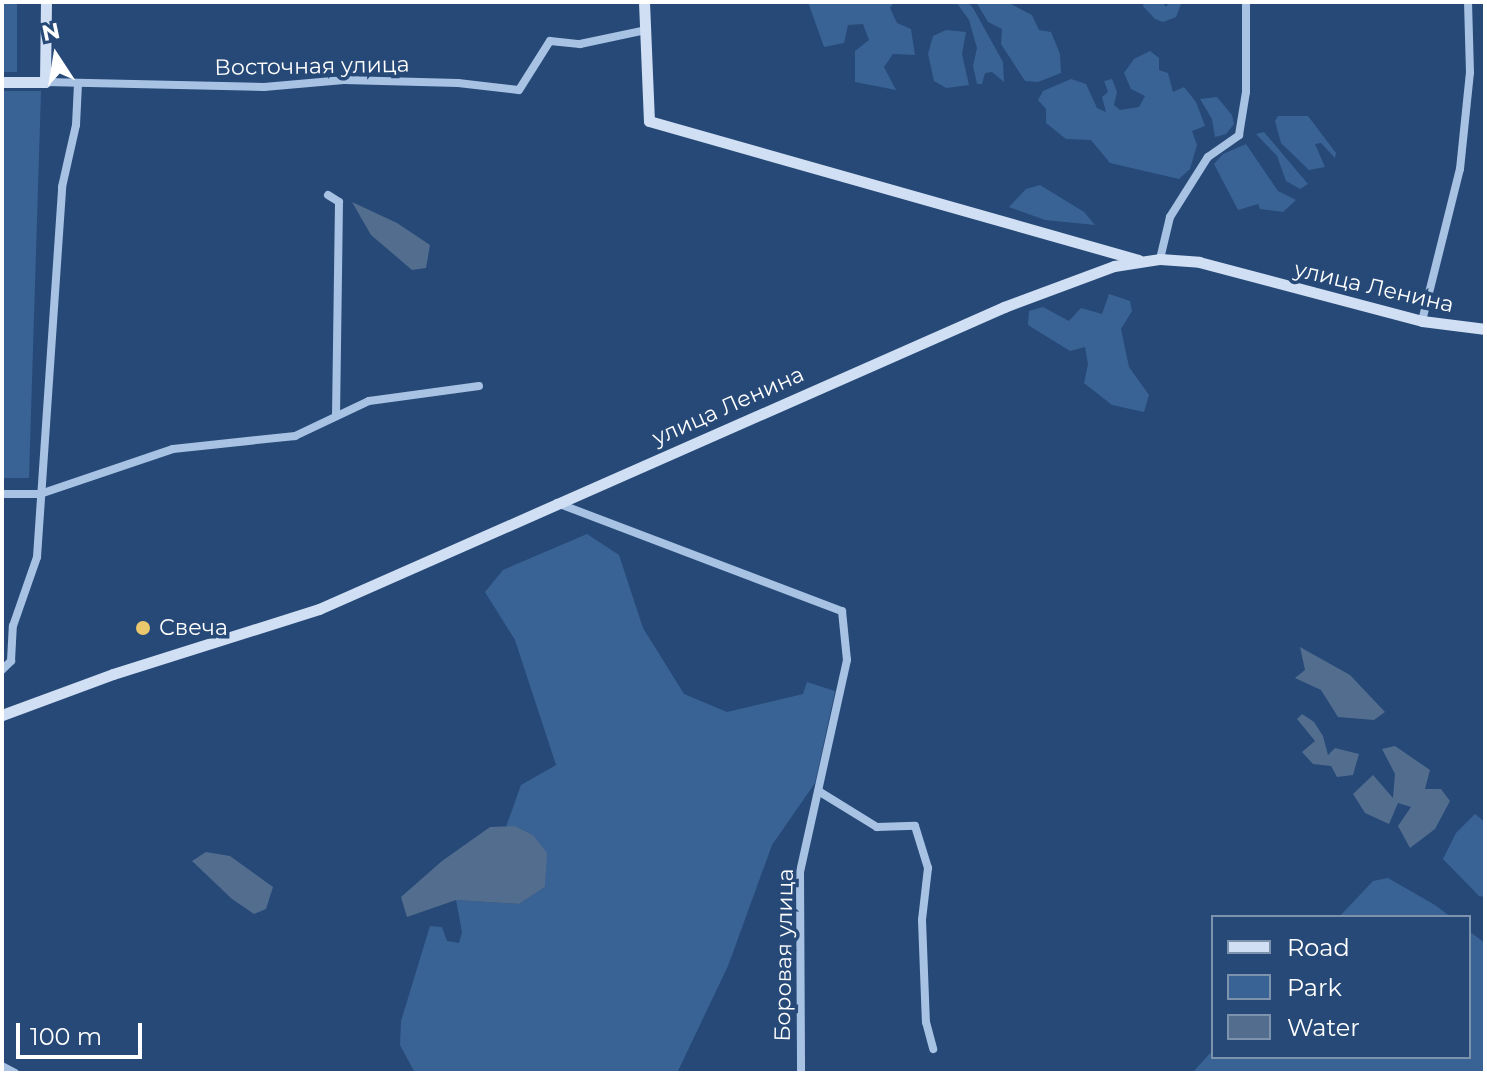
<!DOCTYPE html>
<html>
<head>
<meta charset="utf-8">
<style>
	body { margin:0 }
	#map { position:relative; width:1487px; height:1075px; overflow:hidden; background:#264977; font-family:Montserrat,sans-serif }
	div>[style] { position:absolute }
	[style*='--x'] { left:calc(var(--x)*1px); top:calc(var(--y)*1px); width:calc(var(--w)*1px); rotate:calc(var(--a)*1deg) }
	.green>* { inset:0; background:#3a6395; transform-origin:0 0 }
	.water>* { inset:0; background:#536d8f }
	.street>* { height:8px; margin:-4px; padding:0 4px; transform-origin:4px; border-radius:4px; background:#a8c2e3 }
	.secondary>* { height:11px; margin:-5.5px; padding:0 5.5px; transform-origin:5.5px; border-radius:5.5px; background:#d0dff3 }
	.dots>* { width:22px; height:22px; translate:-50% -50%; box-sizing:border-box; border:4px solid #264977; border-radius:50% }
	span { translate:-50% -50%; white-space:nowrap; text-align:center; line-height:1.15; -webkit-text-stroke:7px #264977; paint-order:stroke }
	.street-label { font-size:22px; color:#fff }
	.poi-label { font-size:22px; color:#fff }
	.left { translate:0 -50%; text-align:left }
	.frame { position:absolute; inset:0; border:4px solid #fff; pointer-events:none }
	.legend { position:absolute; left:1211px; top:915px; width:260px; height:144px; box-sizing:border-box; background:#264977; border:2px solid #7d92ad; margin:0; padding:10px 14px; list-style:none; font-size:24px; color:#fff }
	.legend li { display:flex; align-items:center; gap:16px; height:40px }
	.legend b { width:40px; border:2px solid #7d92ad }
	.north { position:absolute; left:16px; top:16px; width:80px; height:80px; -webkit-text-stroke:6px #264977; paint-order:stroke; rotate:348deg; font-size:22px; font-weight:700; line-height:32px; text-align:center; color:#fff }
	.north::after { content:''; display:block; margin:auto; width:28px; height:36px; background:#fff; clip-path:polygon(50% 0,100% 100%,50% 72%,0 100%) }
	.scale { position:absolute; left:16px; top:1023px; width:126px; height:36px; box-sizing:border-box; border:4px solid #fff; border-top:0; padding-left:10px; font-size:24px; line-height:28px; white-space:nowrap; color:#fff; -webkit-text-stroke:6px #264977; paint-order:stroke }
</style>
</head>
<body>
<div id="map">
	<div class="green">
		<div style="left:2px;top:2px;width:15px;height:70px"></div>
		<div style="clip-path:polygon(894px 2px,890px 8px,897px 23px,911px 29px,915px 55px,893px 54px,884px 67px,896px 90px,855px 82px,855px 51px,869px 40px,863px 24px,848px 25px,844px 43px,824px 47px,808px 2px)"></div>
		<div style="clip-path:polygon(956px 2px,968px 2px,973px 8px,1003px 62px,1004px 82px,992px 72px,985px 73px,982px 84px,977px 84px,973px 66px,977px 48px,969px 20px)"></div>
		<div style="clip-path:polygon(976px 2px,1007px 2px,1032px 15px,1039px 30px,1051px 32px,1060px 54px,1061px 73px,1038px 82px,1025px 81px,1001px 44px,1002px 29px,988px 22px)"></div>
		<div style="clip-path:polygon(1144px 2px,1164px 2px,1165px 7px,1171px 2px,1181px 4px,1176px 17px,1163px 22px,1155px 19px,1143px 6px)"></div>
		<div style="clip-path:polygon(946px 30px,966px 32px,962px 54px,969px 85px,946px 88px,934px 81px,928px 54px,933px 36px)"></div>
		<div style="clip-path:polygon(1150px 51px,1159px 58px,1159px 70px,1168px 73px,1173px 92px,1184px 87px,1196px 102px,1205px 126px,1192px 131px,1197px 145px,1190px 169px,1179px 179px,1110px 163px,1091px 140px,1066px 139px,1046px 123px,1046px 109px,1038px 100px,1043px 91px,1071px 79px,1086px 84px,1097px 108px,1106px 112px,1102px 97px,1108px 92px,1104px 81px,1112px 79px,1117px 92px,1114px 105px,1120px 110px,1139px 107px,1145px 96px,1131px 89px,1124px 73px,1134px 59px)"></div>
		<div style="clip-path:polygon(2px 91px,41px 91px,29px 478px,2px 478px)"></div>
		<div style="clip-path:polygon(1217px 97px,1232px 115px,1234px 124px,1226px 134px,1215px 137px,1212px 119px,1200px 99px)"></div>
		<div style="clip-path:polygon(1278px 116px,1308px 116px,1336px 153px,1335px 158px,1321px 143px,1315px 144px,1325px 167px,1309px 170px,1281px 143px,1275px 121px)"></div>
		<div style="clip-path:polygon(1264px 132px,1308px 184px,1300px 189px,1286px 181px,1277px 156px,1256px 134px)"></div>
		<div style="clip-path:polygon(1246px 144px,1278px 191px,1296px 200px,1283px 212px,1260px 209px,1258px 204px,1238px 210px,1214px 164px,1223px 154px)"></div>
		<div style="clip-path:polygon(1040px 185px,1084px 212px,1095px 225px,1045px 220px,1009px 207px,1026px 189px)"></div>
		<div style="clip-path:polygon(1109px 294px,1130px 301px,1132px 311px,1121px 329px,1129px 367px,1149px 395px,1144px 412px,1112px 405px,1084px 383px,1088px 364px,1085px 347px,1070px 351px,1028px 325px,1029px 311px,1043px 307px,1069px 321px,1081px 308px,1102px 314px)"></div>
		<div style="clip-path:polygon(587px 534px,619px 555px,643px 628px,684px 694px,727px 712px,803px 694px,807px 682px,835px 691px,815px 783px,772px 845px,728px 966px,677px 1073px,415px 1073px,400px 1045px,401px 1021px,430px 926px,442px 927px,447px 941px,459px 943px,462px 932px,456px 900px,519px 904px,545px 887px,546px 853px,533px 835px,515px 826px,506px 827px,521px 785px,556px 765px,515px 640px,485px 592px,503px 570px)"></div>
		<div style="clip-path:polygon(1475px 814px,1485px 822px,1485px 897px,1479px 896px,1443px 859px,1456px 833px)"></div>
		<div style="clip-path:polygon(1388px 878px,1435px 905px,1451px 917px,1339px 917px,1373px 881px)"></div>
		<div style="clip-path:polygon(1469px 931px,1485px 943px,1485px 1073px,1192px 1073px,1213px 1050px,1213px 1057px,1469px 1057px)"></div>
	</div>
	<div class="water">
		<div style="clip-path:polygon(352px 202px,397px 223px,430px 245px,426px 268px,412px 270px,371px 235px)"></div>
		<div style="clip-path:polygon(1300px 647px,1350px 675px,1385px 712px,1374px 720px,1338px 717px,1321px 690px,1295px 678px,1305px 670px)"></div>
		<div style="clip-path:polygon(1302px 714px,1314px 722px,1323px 736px,1328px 755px,1335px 748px,1359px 754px,1353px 775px,1337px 777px,1331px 766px,1313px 764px,1302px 752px,1315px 741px,1297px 719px)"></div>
		<div style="clip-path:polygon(1395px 746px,1430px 770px,1425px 789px,1441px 789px,1450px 801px,1435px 829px,1410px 848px,1398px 826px,1411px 807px,1398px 803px,1389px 824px,1365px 813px,1353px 794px,1373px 775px,1393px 798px,1395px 774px,1382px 749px)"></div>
		<div style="clip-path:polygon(515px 826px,533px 835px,547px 853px,545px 887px,519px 904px,456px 900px,407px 917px,401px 897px,442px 861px,490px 827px)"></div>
		<div style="clip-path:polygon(206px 852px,230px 856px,273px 887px,266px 909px,254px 914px,232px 899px,192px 861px)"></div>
	</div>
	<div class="street">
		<div style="--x:45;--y:82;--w:219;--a:1.3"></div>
		<div style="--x:264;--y:87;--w:80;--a:-5"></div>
		<div style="--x:344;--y:80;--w:114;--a:1.5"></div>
		<div style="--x:458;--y:83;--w:61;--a:6.5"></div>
		<div style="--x:519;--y:90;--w:58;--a:-57.7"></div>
		<div style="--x:550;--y:41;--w:30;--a:6"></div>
		<div style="--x:580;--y:44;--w:67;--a:-12"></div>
		<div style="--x:328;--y:195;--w:13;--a:32"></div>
		<div style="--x:339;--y:202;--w:214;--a:90.8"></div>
		<div style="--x:1160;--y:259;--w:43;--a:-76.6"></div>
		<div style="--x:1170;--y:217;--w:71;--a:-57.7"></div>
		<div style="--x:1208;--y:157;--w:38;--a:-35"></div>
		<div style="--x:1239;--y:135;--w:44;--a:-80.8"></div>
		<div style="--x:1246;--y:92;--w:90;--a:-90"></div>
		<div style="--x:1422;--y:321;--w:157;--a:-76"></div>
		<div style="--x:1460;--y:169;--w:97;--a:-84.1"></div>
		<div style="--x:1470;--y:73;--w:71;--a:-91.6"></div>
		<div style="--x:2;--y:494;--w:38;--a:0"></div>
		<div style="--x:40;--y:494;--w:140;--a:-18.7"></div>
		<div style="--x:173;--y:449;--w:123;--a:-6.1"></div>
		<div style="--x:295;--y:436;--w:82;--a:-25.3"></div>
		<div style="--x:369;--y:401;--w:111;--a:-7.8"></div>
		<div style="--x:557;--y:503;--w:305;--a:20.8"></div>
		<div style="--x:842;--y:611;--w:49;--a:84.2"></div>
		<div style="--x:847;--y:660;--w:217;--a:102.5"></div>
		<div style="--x:800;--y:872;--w:201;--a:89.7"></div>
		<div style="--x:2;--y:670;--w:13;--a:-45"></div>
		<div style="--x:11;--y:661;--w:35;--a:-87"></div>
		<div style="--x:13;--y:626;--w:73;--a:-70.8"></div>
		<div style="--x:37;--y:557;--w:371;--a:-86.1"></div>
		<div style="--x:62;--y:187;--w:64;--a:-77.3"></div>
		<div style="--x:76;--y:125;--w:41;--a:-87.2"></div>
		<div style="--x:820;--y:792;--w:67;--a:31.6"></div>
		<div style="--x:877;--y:827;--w:38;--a:-2"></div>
		<div style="--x:915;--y:826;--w:44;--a:72.8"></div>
		<div style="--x:928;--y:868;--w:52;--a:96.6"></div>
		<div style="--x:922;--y:920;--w:102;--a:87.8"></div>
		<div style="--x:926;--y:1022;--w:28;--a:75"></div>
		<div style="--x:2;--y:1066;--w:15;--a:28"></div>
	</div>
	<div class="secondary">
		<div style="--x:644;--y:2;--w:119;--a:87.6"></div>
		<div style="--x:649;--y:121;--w:509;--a:15.84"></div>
		<div style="--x:2;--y:82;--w:43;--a:0"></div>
		<div style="--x:45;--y:82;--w:80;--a:-89.3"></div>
		<div style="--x:2;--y:715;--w:118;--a:-20.3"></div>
		<div style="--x:113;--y:674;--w:216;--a:-17.5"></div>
		<div style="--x:319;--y:609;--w:749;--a:-23.79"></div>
		<div style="--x:1004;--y:307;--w:117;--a:-20.4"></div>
		<div style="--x:1114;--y:266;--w:47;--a:-8.7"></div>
		<div style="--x:1160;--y:259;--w:39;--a:4"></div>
		<div style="--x:1199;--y:262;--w:231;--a:14.8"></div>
		<div style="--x:1422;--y:321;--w:64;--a:7.2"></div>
	</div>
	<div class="dots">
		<div style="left:143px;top:628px;background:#ebc76d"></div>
	</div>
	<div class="street-label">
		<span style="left:312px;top:66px;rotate:-1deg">Восточная улица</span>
		<span style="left:1374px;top:287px;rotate:13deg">улица Ленина</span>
		<span style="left:728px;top:406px;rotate:-24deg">улица Ленина</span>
		<span style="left:784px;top:955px;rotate:-89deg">Боровая улица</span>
	</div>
	<div class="poi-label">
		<span class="left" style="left:159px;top:628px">Свеча</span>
	</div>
	<div class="frame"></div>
	<ul class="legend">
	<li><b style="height:10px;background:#d0dff3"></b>Road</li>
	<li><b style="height:22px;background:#3a6395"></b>Park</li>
	<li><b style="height:22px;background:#536d8f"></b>Water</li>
	</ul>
	<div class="north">N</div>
	<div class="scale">100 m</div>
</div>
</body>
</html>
